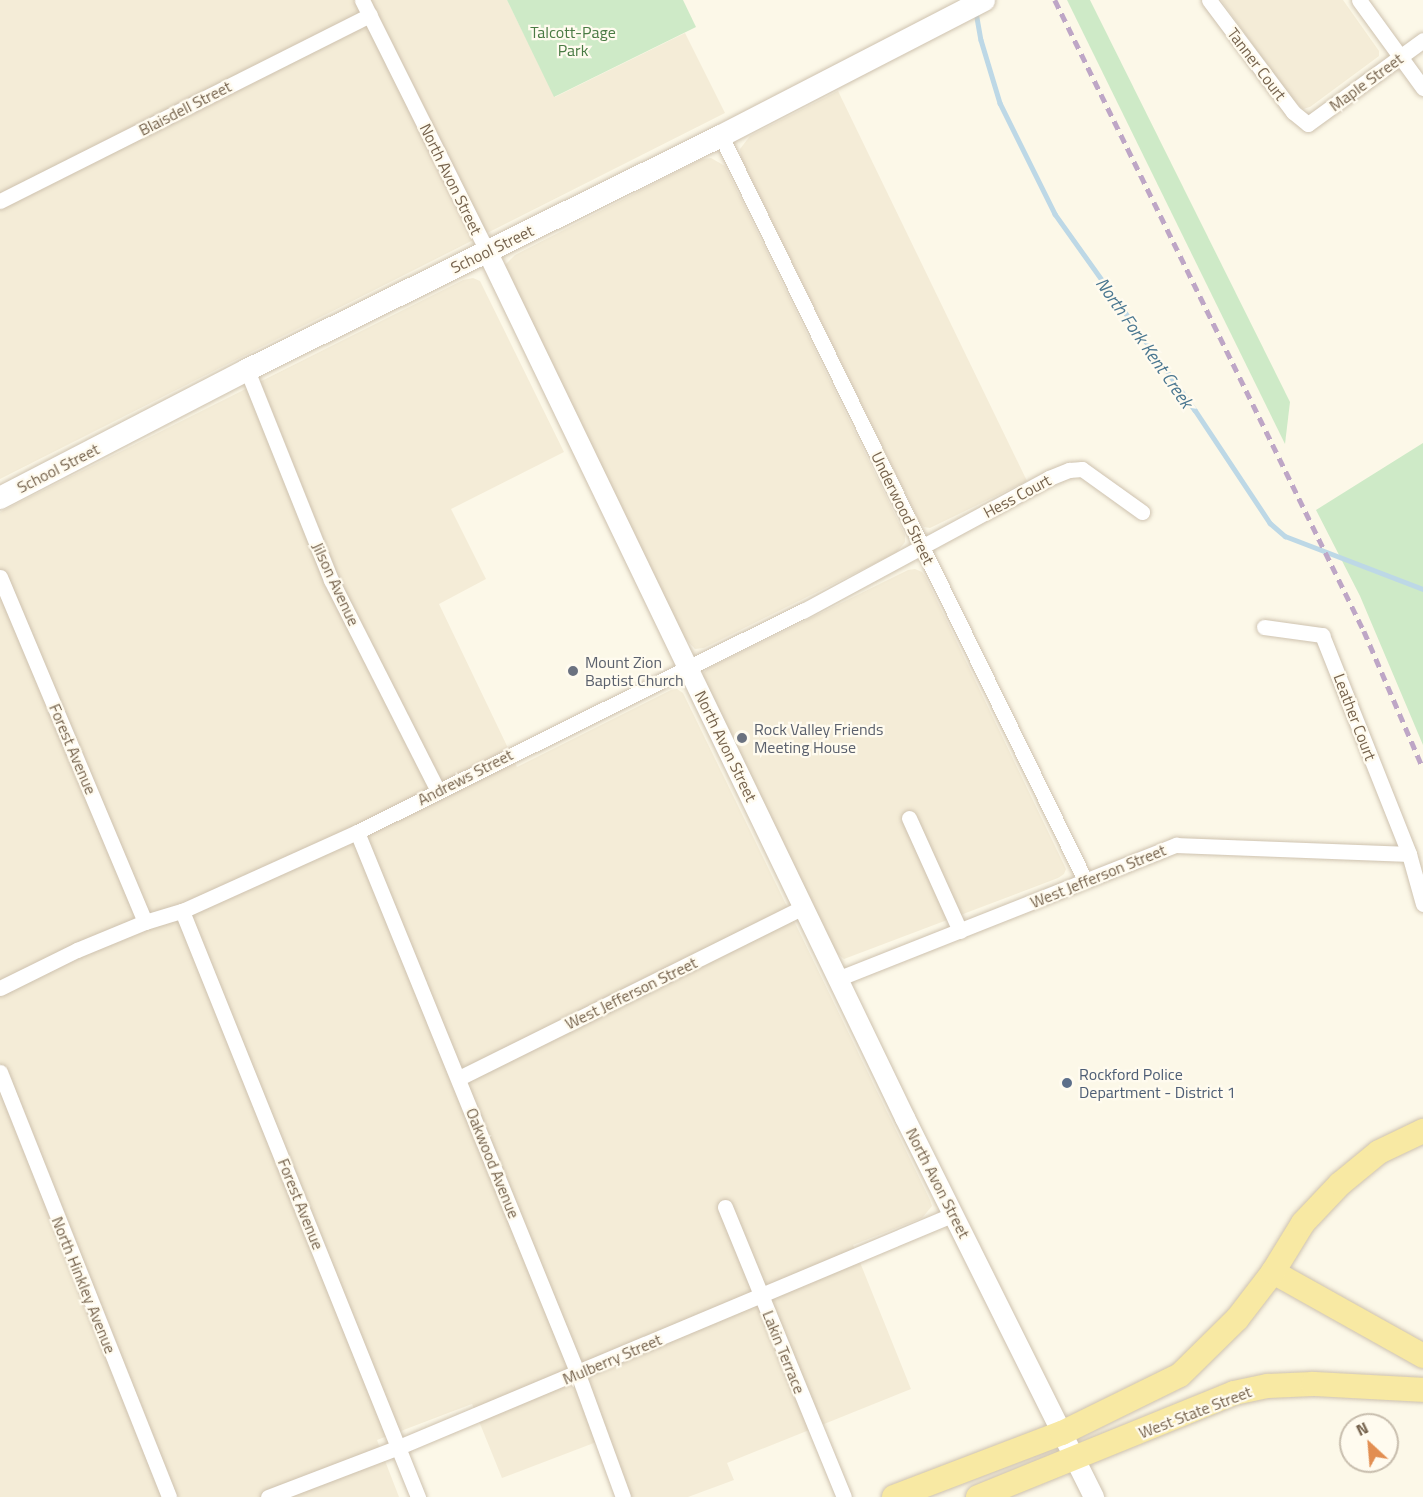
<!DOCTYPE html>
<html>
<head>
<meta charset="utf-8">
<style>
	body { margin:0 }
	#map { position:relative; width:1423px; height:1497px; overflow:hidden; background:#fcf8e8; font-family:"Titillium Web",sans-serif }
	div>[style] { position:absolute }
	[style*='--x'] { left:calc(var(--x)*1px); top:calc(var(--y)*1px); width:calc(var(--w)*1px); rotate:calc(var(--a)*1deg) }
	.residential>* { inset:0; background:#f4ecd7 }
	.green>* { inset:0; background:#ceeac7 }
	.stream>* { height:4.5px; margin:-2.25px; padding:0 2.25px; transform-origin:2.25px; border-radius:2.25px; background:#bdd8e6 }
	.roads { filter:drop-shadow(0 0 2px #cec2af) drop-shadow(0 0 2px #cec2af) }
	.minor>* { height:15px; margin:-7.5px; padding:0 7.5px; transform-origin:7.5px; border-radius:7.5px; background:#fff }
	.tertiary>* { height:20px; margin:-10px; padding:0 10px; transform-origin:10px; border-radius:10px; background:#fff }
	.secondary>* { height:22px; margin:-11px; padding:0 11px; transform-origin:11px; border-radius:11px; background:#fff }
	.primary>* { height:24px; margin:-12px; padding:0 12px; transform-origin:12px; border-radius:12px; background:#f8e9a3 }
	.rail>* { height:4.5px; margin-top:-2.25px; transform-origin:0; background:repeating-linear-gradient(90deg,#bea6c6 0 9px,transparent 0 15px) }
	.dots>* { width:16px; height:16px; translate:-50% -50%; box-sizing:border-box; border:3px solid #fffbef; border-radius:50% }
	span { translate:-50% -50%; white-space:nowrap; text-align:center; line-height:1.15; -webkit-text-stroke:4.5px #fffbef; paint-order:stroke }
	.park-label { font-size:16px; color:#4a7b44 }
	.street-label { font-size:16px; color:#76634d }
	.worship-label { font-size:16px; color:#5b616d }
	.left { translate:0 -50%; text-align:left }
	.service-label { font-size:16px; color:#4e5e75 }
	.water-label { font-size:18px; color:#4a7790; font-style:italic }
	.north { position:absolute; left:1339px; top:1413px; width:60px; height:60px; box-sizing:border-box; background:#fffbef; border:2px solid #c8beae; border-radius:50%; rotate:334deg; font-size:16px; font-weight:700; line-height:24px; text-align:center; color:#76634d }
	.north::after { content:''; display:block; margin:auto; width:21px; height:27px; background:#e28e51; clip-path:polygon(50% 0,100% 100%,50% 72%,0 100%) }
</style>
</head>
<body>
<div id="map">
	<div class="residential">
		<div style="clip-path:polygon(0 0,507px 0,555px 97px,685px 33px,725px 113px,0 479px)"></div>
		<div style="clip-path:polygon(1221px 0,1343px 0,1379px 51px,1379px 56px,1310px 107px,1303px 109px,1291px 98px)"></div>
		<div style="clip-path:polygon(838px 91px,1027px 481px,930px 528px,924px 527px,920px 523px,741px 158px,740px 149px,750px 136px)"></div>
		<div style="clip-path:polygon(711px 158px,725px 166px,905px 535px,905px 542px,896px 553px,704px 648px,695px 649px,684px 637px,505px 273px,504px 266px,515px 255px,702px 159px)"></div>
		<div style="clip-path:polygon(473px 278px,480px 281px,564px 452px,451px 509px,486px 579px,439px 604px,517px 767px,671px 690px,677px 689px,683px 693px,930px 1200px,932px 1206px,922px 1218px,853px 1245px,911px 1389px,727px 1463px,734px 1480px,688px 1497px,631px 1497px,607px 1438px,502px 1478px,472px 1404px,377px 1440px,399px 1497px,0 1497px,0 512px,463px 280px)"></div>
		<div style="clip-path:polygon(915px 569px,922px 572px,926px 578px,1066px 869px,1064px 874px,1058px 878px,844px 959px,835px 952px,703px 679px,703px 674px,707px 669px,908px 570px)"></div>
	</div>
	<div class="green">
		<div style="clip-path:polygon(507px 0,683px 0,696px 27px,554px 97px)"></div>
		<div style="clip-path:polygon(1067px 0,1090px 0,1290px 402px,1285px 444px)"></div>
		<div style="clip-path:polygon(1423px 443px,1423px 745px,1360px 596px,1316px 510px)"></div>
	</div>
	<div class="stream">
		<div style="--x:976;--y:12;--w:28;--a:80"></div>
		<div style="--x:981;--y:40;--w:66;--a:73.2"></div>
		<div style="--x:1000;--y:103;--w:124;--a:63.6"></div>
		<div style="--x:1055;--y:214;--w:241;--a:54.5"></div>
		<div style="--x:1195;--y:410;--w:136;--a:56.4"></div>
		<div style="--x:1270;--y:523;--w:20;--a:41"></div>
		<div style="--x:1285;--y:536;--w:148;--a:21"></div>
	</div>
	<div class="roads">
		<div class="minor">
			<div style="--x:362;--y:0;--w:280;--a:63.5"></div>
			<div style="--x:1209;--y:0;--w:140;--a:53.1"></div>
			<div style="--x:1293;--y:112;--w:19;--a:39"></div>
			<div style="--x:1308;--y:124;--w:142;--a:-36.1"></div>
			<div style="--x:1359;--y:0;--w:109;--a:54"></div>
			<div style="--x:721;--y:136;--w:828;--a:63.93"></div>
			<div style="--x:0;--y:201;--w:414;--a:-26.7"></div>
			<div style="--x:247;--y:370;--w:226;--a:68.2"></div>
			<div style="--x:331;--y:580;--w:237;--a:63.1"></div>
			<div style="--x:0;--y:577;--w:374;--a:67.2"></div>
			<div style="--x:1264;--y:627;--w:59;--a:7.9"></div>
			<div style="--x:1322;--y:635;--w:236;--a:68.3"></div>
			<div style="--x:1409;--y:854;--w:52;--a:74.4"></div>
			<div style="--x:909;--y:818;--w:124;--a:65.7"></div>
			<div style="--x:357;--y:832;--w:585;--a:67.82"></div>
			<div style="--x:578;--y:1374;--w:131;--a:69.9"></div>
			<div style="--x:182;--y:911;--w:632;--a:68.06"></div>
			<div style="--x:837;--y:979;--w:365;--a:-21.6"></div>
			<div style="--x:1176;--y:845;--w:233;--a:2.2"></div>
			<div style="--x:0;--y:988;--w:86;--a:-26.3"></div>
			<div style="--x:77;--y:950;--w:74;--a:-22.4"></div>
			<div style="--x:145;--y:922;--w:39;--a:-17"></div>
			<div style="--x:182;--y:911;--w:192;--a:-24.3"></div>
			<div style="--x:357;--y:832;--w:498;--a:-26.4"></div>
			<div style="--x:803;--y:611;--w:280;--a:-28.4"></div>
			<div style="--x:1049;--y:478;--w:22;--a:-22"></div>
			<div style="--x:1069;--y:470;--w:13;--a:-4"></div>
			<div style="--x:1082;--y:469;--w:74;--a:35.6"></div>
			<div style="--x:0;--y:1072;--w:457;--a:68.3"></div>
			<div style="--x:459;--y:1078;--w:385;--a:-26.4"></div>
			<div style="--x:725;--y:1207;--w:313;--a:67.7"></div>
			<div style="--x:268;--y:1497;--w:140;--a:-20.9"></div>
			<div style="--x:399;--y:1447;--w:602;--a:-22.77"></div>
		</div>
		<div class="tertiary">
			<div style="--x:487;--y:251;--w:963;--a:64.26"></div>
			<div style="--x:905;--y:1118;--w:424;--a:63.5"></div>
		</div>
		<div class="secondary">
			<div style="--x:0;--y:498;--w:278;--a:-27.4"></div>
			<div style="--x:247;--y:370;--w:529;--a:-26.27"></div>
			<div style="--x:721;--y:136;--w:296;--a:-27.3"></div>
		</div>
		<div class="primary">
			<div style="--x:1273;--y:1272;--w:172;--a:29.2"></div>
			<div style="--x:894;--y:1497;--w:180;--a:-20.9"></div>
			<div style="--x:1062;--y:1433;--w:131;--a:-26.2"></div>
			<div style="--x:1180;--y:1375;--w:80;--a:-44.5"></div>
			<div style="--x:1237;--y:1319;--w:59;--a:-52.5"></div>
			<div style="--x:1273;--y:1272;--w:57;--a:-58.5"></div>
			<div style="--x:1303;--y:1223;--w:54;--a:-46.5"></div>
			<div style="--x:1340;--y:1184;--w:50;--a:-39.4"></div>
			<div style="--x:1379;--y:1152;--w:49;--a:-25.5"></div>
			<div style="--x:978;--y:1497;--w:276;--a:-22.1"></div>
			<div style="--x:1234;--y:1393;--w:35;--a:-12"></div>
			<div style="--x:1268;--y:1386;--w:45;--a:-2.5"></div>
			<div style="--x:1313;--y:1384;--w:110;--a:3.1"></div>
		</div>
	</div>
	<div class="rail">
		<div style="--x:1055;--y:0;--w:703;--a:63.91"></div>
		<div style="--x:1364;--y:631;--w:149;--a:66.7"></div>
	</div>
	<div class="dots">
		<div style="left:573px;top:671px;background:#6b7280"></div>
		<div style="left:742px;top:738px;background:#6b7280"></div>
		<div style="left:1067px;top:1083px;background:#5c6f8a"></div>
	</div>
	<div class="park-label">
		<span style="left:573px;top:41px">Talcott-Page<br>Park</span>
	</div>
	<div class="street-label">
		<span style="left:1257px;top:64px;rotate:53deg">Tanner Court</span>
		<span style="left:1366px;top:82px;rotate:-36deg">Maple Street</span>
		<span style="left:185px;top:108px;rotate:-27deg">Blaisdell Street</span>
		<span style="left:451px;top:179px;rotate:64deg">North Avon Street</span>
		<span style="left:492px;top:249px;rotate:-26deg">School Street</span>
		<span style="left:58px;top:468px;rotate:-27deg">School Street</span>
		<span style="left:1017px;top:496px;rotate:-28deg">Hess Court</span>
		<span style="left:903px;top:508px;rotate:64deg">Underwood Street</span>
		<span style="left:336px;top:584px;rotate:65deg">Jilson Avenue</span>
		<span style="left:1355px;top:717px;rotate:69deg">Leather Court</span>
		<span style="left:726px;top:746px;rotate:64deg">North Avon Street</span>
		<span style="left:73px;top:749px;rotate:67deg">Forest Avenue</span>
		<span style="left:465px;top:777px;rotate:-27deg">Andrews Street</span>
		<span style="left:1098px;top:876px;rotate:-22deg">West Jefferson Street</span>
		<span style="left:631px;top:993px;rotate:-26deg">West Jefferson Street</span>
		<span style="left:493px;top:1163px;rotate:68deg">Oakwood Avenue</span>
		<span style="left:938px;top:1183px;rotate:63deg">North Avon Street</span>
		<span style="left:301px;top:1204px;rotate:68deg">Forest Avenue</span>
		<span style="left:84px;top:1285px;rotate:68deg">North Hinkley Avenue</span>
		<span style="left:784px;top:1352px;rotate:68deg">Lakin Terrace</span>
		<span style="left:612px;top:1359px;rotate:-23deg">Mulberry Street</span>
		<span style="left:1195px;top:1412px;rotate:-21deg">West State Street</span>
	</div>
	<div class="worship-label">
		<span class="left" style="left:585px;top:671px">Mount Zion<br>Baptist Church</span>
		<span class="left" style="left:754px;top:738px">Rock Valley Friends<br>Meeting House</span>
	</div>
	<div class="service-label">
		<span class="left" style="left:1079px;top:1083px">Rockford Police<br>Department - District 1</span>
	</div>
	<div class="water-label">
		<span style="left:1144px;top:343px;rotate:55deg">North Fork Kent Creek</span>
	</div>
	<div class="north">N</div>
</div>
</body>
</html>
